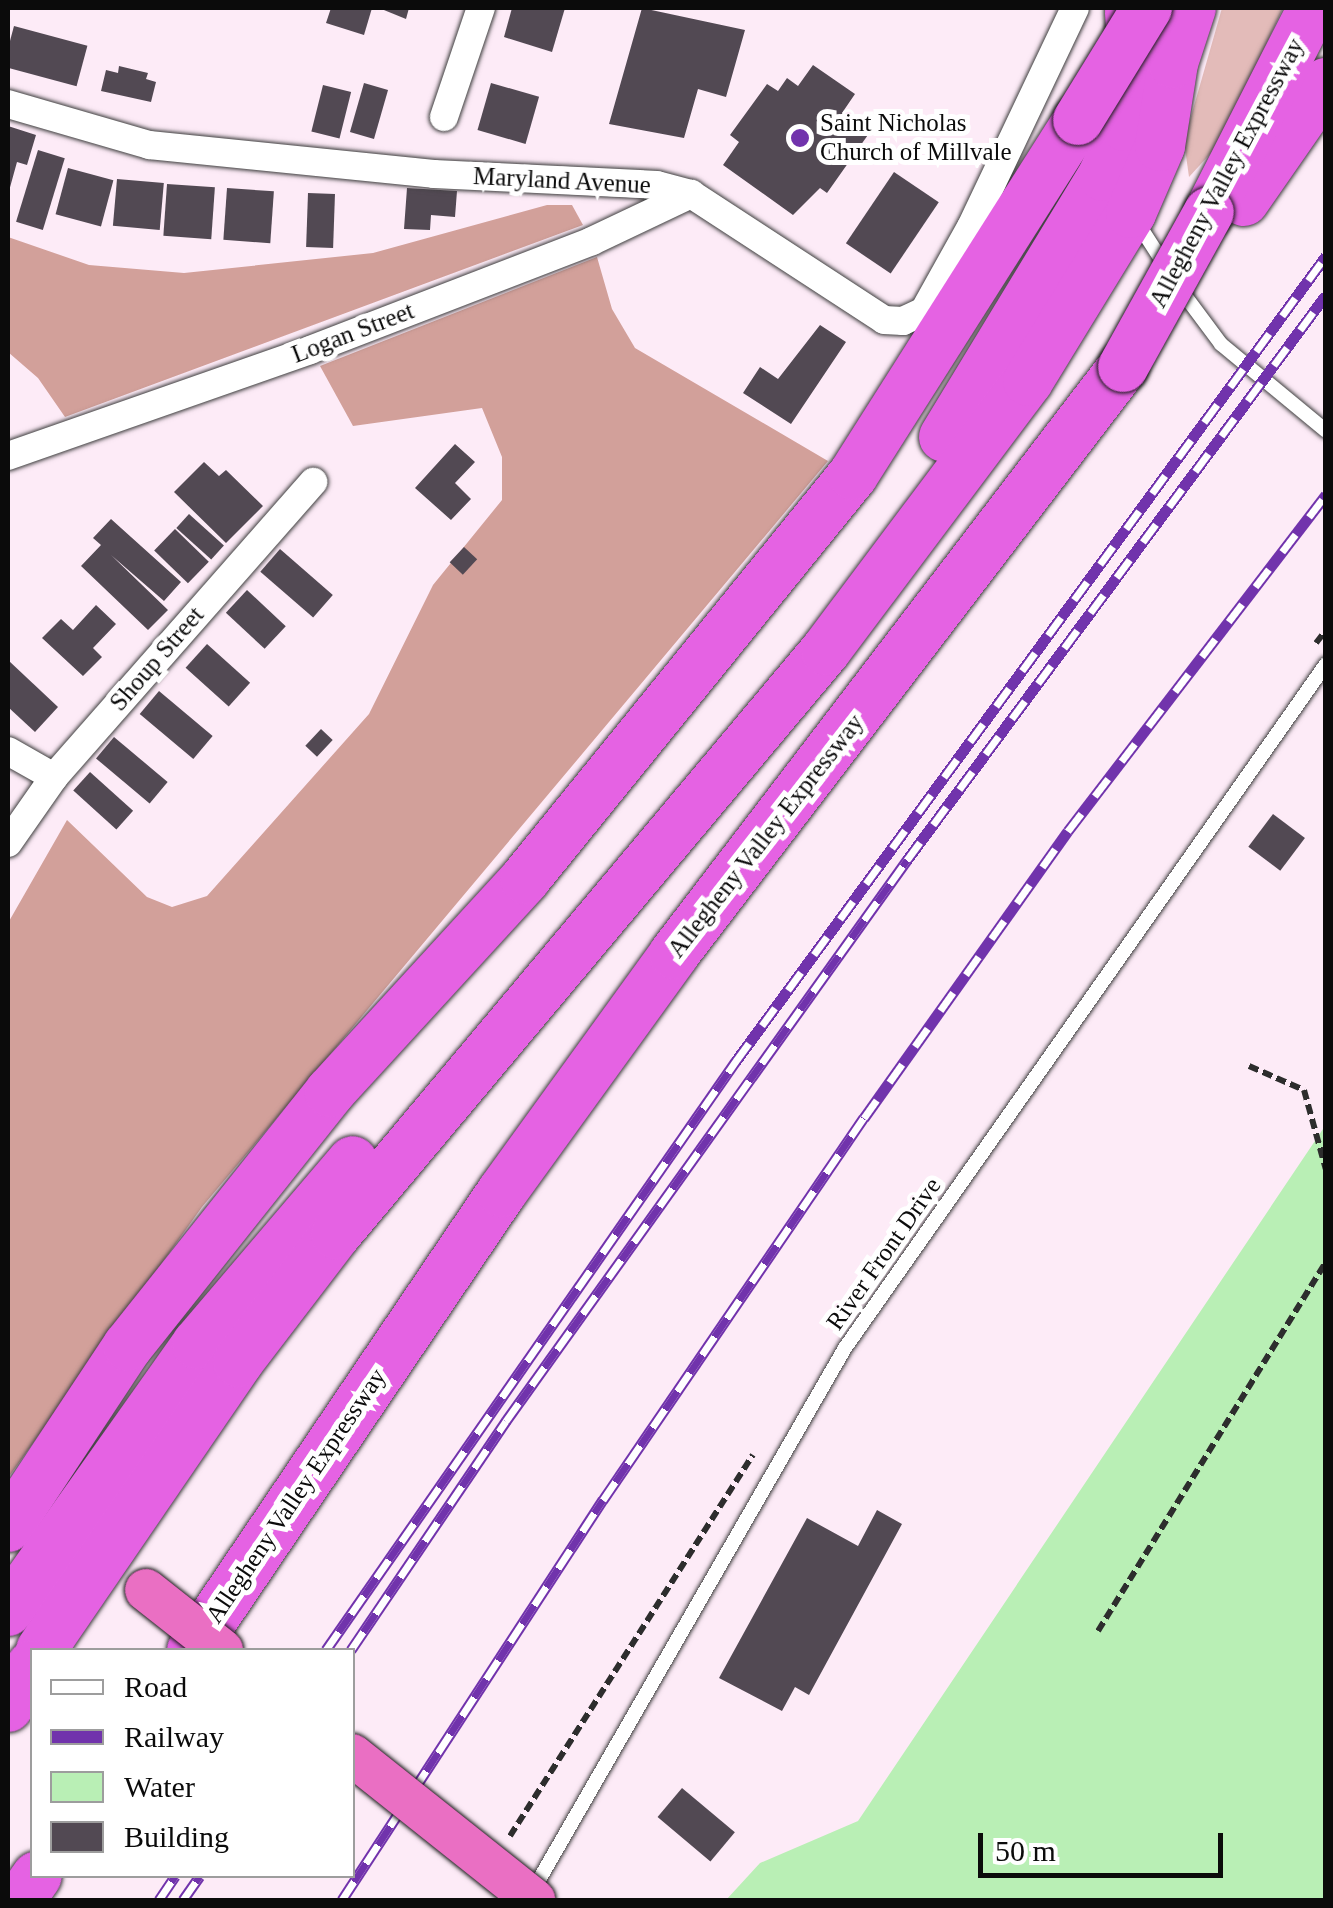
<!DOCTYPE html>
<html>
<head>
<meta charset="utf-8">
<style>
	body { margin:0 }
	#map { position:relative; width:1333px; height:1908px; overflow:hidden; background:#fdebf7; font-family:"Times New Roman",serif }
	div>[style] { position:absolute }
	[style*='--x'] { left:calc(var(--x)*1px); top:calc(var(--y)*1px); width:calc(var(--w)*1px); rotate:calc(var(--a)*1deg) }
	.green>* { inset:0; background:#e3bbb9 }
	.forest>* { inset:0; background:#d2a09a }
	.water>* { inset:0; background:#b9efb5 }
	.building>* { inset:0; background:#524953; transform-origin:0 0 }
	.path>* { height:6px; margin-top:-3px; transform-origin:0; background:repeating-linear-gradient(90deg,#2d2d2d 0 10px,transparent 0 15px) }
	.roads { filter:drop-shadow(0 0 2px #3e3e3e) drop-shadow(0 0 2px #3e3e3e) }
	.lane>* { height:14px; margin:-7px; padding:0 7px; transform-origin:7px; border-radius:7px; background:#fff }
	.street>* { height:28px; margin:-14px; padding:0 14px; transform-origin:14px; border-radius:14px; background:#fff }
	.highway>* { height:50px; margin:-25px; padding:0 25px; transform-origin:25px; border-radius:25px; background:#e562e3 }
	.rail>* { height:11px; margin-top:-5.5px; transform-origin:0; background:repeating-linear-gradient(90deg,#fff 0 22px,#7133ac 0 44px); box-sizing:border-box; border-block:2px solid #7133ac }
	.bridges { filter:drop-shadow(0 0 2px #1c1c1c) drop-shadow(0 0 2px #1c1c1c) }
	.primary-bridge>* { height:42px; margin:-21px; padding:0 21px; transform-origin:21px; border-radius:21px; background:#ea6fc3 }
	.highway-bridge>* { height:50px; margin:-25px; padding:0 25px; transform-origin:25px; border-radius:25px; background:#e562e3 }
	.dots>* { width:28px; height:28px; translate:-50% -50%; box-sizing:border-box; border:5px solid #fff; border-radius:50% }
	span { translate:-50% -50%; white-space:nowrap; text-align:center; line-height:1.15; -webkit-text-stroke:10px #fff; paint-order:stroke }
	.poi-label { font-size:25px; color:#0b0b0b }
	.left { translate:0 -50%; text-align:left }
	.street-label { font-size:25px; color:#0b0b0b }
	.frame { position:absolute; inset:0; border:10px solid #0b0b0b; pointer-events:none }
	.legend { position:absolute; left:30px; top:1648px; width:325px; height:230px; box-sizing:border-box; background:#fff; border:2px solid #9d9d9d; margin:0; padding:12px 18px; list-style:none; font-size:30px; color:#0b0b0b }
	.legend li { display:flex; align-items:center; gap:20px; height:50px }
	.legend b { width:50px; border:2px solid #9d9d9d }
	.scale { position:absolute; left:978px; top:1833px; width:245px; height:45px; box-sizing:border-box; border:5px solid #0b0b0b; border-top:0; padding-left:12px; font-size:30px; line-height:35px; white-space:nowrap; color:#0b0b0b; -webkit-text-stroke:8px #fff; paint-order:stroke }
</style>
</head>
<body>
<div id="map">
	<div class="green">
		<div style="clip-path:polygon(1222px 8px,1283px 8px,1221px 142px,1189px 177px,1184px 141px)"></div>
	</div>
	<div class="forest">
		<div style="clip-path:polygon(547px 205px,572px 205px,583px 225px,65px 417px,38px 378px,8px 352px,8px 237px,89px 265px,184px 273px,373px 253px)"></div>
		<div style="clip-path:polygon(597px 257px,612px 309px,635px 348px,828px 461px,202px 1207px,8px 1478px,8px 923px,67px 820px,147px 897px,172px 907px,207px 896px,369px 714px,433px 585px,502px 500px,502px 457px,482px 408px,353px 426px,320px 366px)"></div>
	</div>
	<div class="water">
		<div style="clip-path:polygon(1325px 1126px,1325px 1900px,726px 1900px,760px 1863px,858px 1821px)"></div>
	</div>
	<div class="building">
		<div style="clip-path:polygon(331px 8px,372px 8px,364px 35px,326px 23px)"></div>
		<div style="clip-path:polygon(379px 8px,409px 8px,406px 19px)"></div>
		<div style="clip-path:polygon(512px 8px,565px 8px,552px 52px,504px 37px)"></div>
		<div style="clip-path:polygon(642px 8px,745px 30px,726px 97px,698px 89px,684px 138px,609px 124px)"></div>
		<div style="left:14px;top:26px;width:76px;height:42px;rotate:15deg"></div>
		<div style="clip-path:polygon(813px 65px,855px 94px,842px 113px,870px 132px,827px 193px,820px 188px,793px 215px,723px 165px,739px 142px,730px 135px,767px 84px,778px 91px,787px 78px,798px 86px)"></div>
		<div style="clip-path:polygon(119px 66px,148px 73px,146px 79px,156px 82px,151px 102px,101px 91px,106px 70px,118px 73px)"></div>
		<div style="left:364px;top:83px;width:25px;height:51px;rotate:16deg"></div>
		<div style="left:491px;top:83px;width:50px;height:49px;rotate:16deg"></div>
		<div style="left:323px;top:85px;width:29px;height:48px;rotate:14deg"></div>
		<div style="clip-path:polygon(8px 126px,36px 135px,27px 165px,17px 162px,9px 191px)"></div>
		<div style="left:38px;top:150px;width:28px;height:75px;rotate:17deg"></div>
		<div style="left:68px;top:168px;width:47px;height:48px;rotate:15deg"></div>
		<div style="left:894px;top:172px;width:54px;height:86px;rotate:34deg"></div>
		<div style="left:117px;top:179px;width:47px;height:47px;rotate:5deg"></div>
		<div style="left:167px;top:184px;width:48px;height:52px;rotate:4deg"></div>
		<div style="left:227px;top:188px;width:47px;height:52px;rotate:4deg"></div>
		<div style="clip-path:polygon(407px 188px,457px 191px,455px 217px,431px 215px,430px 230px,404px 229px)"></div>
		<div style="left:308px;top:193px;width:27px;height:54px;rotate:2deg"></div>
		<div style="clip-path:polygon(820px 325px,846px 342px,791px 424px,743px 393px,760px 367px,778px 379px)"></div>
		<div style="clip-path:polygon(455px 444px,475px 462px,455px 483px,471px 499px,451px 520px,415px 488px)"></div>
		<div style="clip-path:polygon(204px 462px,219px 476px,226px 470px,263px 506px,226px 543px,174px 492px)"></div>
		<div style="left:189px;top:514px;width:47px;height:19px;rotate:42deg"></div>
		<div style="clip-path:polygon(111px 519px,181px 582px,164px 601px,111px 555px,168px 610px,148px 630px,81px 566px,101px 545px,93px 538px)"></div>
		<div style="left:175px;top:529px;width:47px;height:30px;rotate:44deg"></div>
		<div style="left:464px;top:547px;width:18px;height:21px;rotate:43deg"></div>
		<div style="left:280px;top:549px;width:70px;height:30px;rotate:41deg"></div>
		<div style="left:247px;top:590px;width:53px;height:31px;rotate:43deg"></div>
		<div style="clip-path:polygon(96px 605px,116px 624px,93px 648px,102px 657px,83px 676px,42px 638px,61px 619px,73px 630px)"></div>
		<div style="left:207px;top:644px;width:58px;height:32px;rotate:42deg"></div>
		<div style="clip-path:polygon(8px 660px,58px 707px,35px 732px,8px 707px)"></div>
		<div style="left:159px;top:691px;width:70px;height:30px;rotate:40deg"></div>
		<div style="left:321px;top:729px;width:16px;height:23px;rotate:43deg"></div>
		<div style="left:114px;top:737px;width:70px;height:28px;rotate:40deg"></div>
		<div style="left:90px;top:772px;width:58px;height:25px;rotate:42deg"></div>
		<div style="left:1273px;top:814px;width:40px;height:41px;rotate:37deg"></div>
		<div style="clip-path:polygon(877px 1510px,902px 1524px,809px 1695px,795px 1687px,782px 1711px,719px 1678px,807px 1518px,858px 1546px)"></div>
		<div style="left:682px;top:1788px;width:69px;height:38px;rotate:40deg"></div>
	</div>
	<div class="path">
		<div style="--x:1316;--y:643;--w:16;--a:-52"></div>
		<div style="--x:1249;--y:1066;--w:60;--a:23.6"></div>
		<div style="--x:1304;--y:1090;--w:83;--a:74.6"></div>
		<div style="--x:1098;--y:1631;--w:434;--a:-58.3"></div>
		<div style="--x:510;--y:1836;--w:452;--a:-57.5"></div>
	</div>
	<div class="roads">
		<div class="lane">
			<div style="--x:1137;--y:222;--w:54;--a:57.2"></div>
			<div style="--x:1180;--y:289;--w:69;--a:53.3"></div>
			<div style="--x:1221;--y:344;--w:136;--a:39.6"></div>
			<div style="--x:532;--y:1892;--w:628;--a:-60.09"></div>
			<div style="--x:845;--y:1348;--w:836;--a:-54.88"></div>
		</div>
		<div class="street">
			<div style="--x:8;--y:104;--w:147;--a:16.2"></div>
			<div style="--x:149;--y:145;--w:286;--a:5.8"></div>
			<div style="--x:434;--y:174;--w:223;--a:2.8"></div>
			<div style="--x:657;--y:185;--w:35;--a:15"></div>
			<div style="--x:691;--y:194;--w:230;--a:33.1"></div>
			<div style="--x:884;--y:320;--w:19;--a:3"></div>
			<div style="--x:903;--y:321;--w:23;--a:-25"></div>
			<div style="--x:924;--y:311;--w:96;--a:-60.8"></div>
			<div style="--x:971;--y:227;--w:242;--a:-64.6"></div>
			<div style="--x:444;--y:117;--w:115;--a:-71.3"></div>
			<div style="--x:8;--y:456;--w:320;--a:-19.3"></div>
			<div style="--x:310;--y:350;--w:302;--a:-21.1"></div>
			<div style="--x:592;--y:241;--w:110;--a:-25.4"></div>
			<div style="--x:8;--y:751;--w:53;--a:29.5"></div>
			<div style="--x:8;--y:843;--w:80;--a:-55.1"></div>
			<div style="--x:54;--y:777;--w:393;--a:-48.7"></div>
		</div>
		<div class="highway">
			<div style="--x:1244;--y:201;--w:144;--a:-55.2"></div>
			<div style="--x:1209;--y:212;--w:229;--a:-63"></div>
			<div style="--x:944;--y:437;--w:306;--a:-58.7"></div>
			<div style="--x:1103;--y:176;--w:54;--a:-67.2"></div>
			<div style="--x:1124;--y:126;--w:54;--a:-79.3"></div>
			<div style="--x:1134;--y:73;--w:61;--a:-93.8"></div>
			<div style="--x:8;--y:1527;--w:217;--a:-56.5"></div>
			<div style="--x:128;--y:1346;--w:325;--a:-51.5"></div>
			<div style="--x:330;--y:1092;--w:289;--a:-47.5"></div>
			<div style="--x:525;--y:879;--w:520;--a:-50.93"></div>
			<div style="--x:853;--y:475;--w:420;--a:-57.6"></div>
			<div style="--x:8;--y:1611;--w:327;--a:-54.7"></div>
			<div style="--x:197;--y:1344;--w:240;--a:-49.6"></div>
			<div style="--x:41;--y:1650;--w:349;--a:-55.6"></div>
			<div style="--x:238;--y:1362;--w:161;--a:-52.6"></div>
			<div style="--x:336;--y:1234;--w:762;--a:-50"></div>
			<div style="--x:826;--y:650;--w:336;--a:-53.1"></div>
			<div style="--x:1028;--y:381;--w:197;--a:-58.5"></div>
			<div style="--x:1131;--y:213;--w:73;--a:-66.6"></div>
			<div style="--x:1160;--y:146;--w:84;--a:-81.1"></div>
			<div style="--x:1173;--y:63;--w:58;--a:-71.9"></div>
			<div style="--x:192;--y:1650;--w:553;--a:-55.91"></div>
			<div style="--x:502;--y:1192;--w:294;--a:-54.1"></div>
			<div style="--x:674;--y:954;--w:739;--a:-52.59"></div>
			<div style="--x:8;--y:1707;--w:48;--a:-60.3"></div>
			<div style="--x:20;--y:1900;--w:29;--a:-55"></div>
		</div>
	</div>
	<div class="rail">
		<div style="--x:326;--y:1650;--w:718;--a:-55.16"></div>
		<div style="--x:736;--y:1061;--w:998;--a:-53.76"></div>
		<div style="--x:351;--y:1650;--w:277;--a:-55.9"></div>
		<div style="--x:506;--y:1421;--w:690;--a:-54.44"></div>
		<div style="--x:907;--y:860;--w:703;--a:-53.44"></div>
		<div style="--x:159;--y:1900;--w:29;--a:-56"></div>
		<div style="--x:183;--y:1900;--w:29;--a:-55"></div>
		<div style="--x:342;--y:1900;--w:478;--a:-56.9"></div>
		<div style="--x:603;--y:1500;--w:463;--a:-55.7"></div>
		<div style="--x:864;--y:1118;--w:352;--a:-54.6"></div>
		<div style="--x:1068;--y:831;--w:424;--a:-52.5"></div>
	</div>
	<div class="bridges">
		<div class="primary-bridge">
			<div style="--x:146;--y:1590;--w:97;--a:38.3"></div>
			<div style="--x:352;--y:1755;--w:233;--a:38.5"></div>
		</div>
		<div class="highway-bridge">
			<div style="--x:1078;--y:120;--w:132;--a:-58.4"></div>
			<div style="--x:1123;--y:367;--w:177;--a:-61"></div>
		</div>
	</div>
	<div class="dots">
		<div style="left:800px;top:138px;background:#7133ac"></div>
	</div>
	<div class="poi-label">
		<span class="left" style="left:820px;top:138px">Saint Nicholas<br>Church of Millvale</span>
	</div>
	<div class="street-label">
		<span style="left:1227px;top:173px;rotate:-62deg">Allegheny Valley Expressway</span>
		<span style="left:562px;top:181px;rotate:3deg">Maryland Avenue</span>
		<span style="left:353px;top:333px;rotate:-21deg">Logan Street</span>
		<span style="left:157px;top:659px;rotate:-49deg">Shoup Street</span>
		<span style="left:766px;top:836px;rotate:-52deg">Allegheny Valley Expressway</span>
		<span style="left:884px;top:1254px;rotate:-55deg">River Front Drive</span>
		<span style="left:296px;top:1496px;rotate:-56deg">Allegheny Valley Expressway</span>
	</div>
	<div class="frame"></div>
	<ul class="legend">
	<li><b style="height:12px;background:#fff"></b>Road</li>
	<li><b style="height:12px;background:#7133ac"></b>Railway</li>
	<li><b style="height:28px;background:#b9efb5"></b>Water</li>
	<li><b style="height:28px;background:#524953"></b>Building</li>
	</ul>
	<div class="scale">50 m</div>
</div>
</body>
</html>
